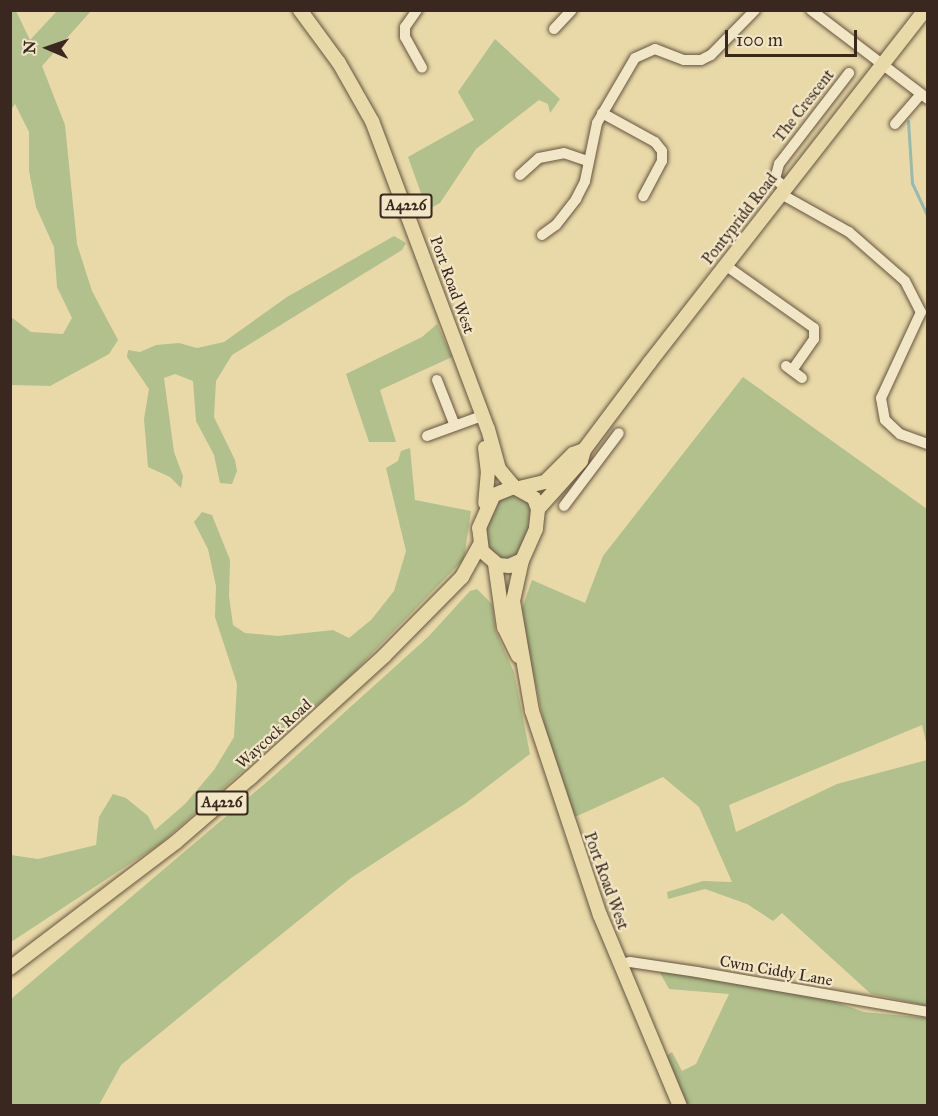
<!DOCTYPE html>
<html>
<head>
<meta charset="utf-8">
<style>
	body { margin:0 }
	#map { position:relative; width:938px; height:1116px; overflow:hidden; background:#e9d9a8; font-family:"IM FELL Great Primer",serif }
	div>[style] { position:absolute }
	[style*='--x'] { left:calc(var(--x)*1px); top:calc(var(--y)*1px); width:calc(var(--w)*1px); rotate:calc(var(--a)*1deg) }
	.green>* { inset:0; background:#b1c08c }
	.stream>* { height:3px; margin:-1.5px; padding:0 1.5px; transform-origin:1.5px; border-radius:1.5px; background:#98b9ad }
	.roads { filter:drop-shadow(0 0 2px #665441) drop-shadow(0 0 2px #665441) }
	.minor>* { height:10px; margin:-5px; padding:0 5px; transform-origin:5px; border-radius:5px; background:#f1e6c6 }
	.major>* { height:14px; margin:-7px; padding:0 7px; transform-origin:7px; border-radius:7px; background:#e9d9a8 }
	span { translate:-50% -50%; white-space:nowrap; text-align:center; line-height:1.15; -webkit-text-stroke:4.5px #f1e6c6; paint-order:stroke }
	.shield-label span { padding:2px 4px; background:#f1e6c6; border:2px solid; border-radius:4px; -webkit-text-stroke-width:0 }
	.shield-label { font-size:15px; color:#3a271f; font-weight:700 }
	.street-label { font-size:16px; color:#3a271f }
	.frame { position:absolute; inset:0; border:12px solid #3a271f; pointer-events:none }
	.north { position:absolute; left:18px; top:18px; width:60px; height:60px; -webkit-text-stroke:4px #f1e6c6; paint-order:stroke; rotate:272deg; font-size:16px; font-weight:700; line-height:24px; text-align:center; color:#3a271f }
	.north::after { content:''; display:block; margin:auto; width:21px; height:27px; background:#3a271f; clip-path:polygon(50% 0,100% 100%,50% 72%,0 100%) }
	.scale { position:absolute; left:725px; top:30px; width:132px; height:27px; box-sizing:border-box; border:3px solid #3a271f; border-top:0; padding-left:8px; font-size:18px; line-height:21px; white-space:nowrap; color:#3a271f; -webkit-text-stroke:4px #f1e6c6; paint-order:stroke }
</style>
</head>
<body>
<div id="map">
	<div class="green">
		<div style="clip-path:polygon(11px 10px,16px 11px,30px 40px,57px 11px,91px 11px,42px 66px,65px 125px,77px 244px,92px 291px,118px 340px,109px 354px,50px 386px,11px 385px,11px 285px,11px 317px,31px 332px,63px 334px,72px 318px,57px 287px,54px 247px,36px 207px,29px 171px,29px 132px,15px 104px,11px 110px)"></div>
		<div style="clip-path:polygon(495px 39px,560px 99px,550px 113px,548px 104px,539px 100px,476px 149px,440px 203px,427px 210px,408px 157px,474px 120px,458px 92px)"></div>
		<div style="clip-path:polygon(394px 236px,406px 243px,402px 250px,232px 355px,216px 381px,214px 417px,235px 460px,237px 471px,232px 484px,220px 483px,214px 455px,196px 421px,193px 381px,175px 374px,164px 378px,174px 452px,183px 476px,181px 488px,170px 477px,148px 467px,144px 419px,149px 389px,127px 357px,128px 350px,140px 352px,156px 345px,179px 343px,197px 348px,224px 342px,287px 297px)"></div>
		<div style="clip-path:polygon(437px 324px,452px 357px,380px 390px,396px 442px,369px 442px,346px 374px,422px 337px)"></div>
		<div style="clip-path:polygon(743px 377px,927px 509px,927px 746px,922px 725px,729px 805px,736px 832px,837px 784px,927px 760px,927px 1006px,871px 994px,782px 913px,773px 921px,747px 904px,705px 889px,668px 899px,667px 892px,703px 881px,732px 882px,699px 807px,663px 777px,575px 817px,546px 732px,520px 614px,532px 580px,585px 603px,603px 556px)"></div>
		<div style="clip-path:polygon(410px 448px,415px 500px,471px 511px,464px 559px,347px 679px,160px 844px,11px 942px,11px 855px,38px 859px,96px 845px,99px 817px,113px 794px,126px 798px,148px 816px,155px 830px,185px 804px,214px 770px,234px 737px,237px 684px,215px 617px,216px 586px,208px 549px,194px 522px,202px 512px,212px 515px,230px 560px,229px 596px,233px 625px,245px 633px,278px 636px,333px 630px,349px 638px,371px 620px,394px 591px,406px 551px,386px 468px,398px 461px,401px 451px)"></div>
		<div style="clip-path:polygon(513px 493px,526px 499px,531px 506px,531px 525px,518px 554px,505px 560px,496px 558px,487px 548px,486px 527px,497px 500px)"></div>
		<div style="clip-path:polygon(477px 589px,492px 604px,496px 632px,514px 672px,530px 754px,466px 803px,351px 878px,226px 979px,121px 1065px,99px 1105px,11px 1105px,11px 999px,275px 775px,428px 637px,470px 591px)"></div>
		<div style="clip-path:polygon(659px 971px,827px 999px,864px 1012px,927px 1018px,927px 1105px,686px 1105px,664px 1057px,672px 1052px,682px 1071px,696px 1064px,729px 994px,669px 989px)"></div>
	</div>
	<div class="stream">
		<div style="--x:908;--y:121;--w:62;--a:86.3"></div>
		<div style="--x:912;--y:183;--w:38;--a:65"></div>
	</div>
	<div class="roads">
		<div class="minor">
			<div style="--x:417;--y:10;--w:21;--a:125"></div>
			<div style="--x:405;--y:27;--w:10;--a:90"></div>
			<div style="--x:405;--y:37;--w:35;--a:61"></div>
			<div style="--x:811;--y:10;--w:147;--a:37.3"></div>
			<div style="--x:554;--y:29;--w:26;--a:-47"></div>
			<div style="--x:602;--y:113;--w:60;--a:28.7"></div>
			<div style="--x:655;--y:142;--w:11;--a:52"></div>
			<div style="--x:662;--y:151;--w:10;--a:90"></div>
			<div style="--x:662;--y:161;--w:40;--a:118"></div>
			<div style="--x:895;--y:124;--w:38;--a:-49"></div>
			<div style="--x:520;--y:175;--w:25;--a:-42"></div>
			<div style="--x:539;--y:158;--w:25;--a:-11"></div>
			<div style="--x:564;--y:153;--w:24;--a:19"></div>
			<div style="--x:786;--y:188;--w:14;--a:-141"></div>
			<div style="--x:775;--y:179;--w:16;--a:-75"></div>
			<div style="--x:779;--y:164;--w:115;--a:-52.4"></div>
			<div style="--x:781;--y:194;--w:78;--a:29.2"></div>
			<div style="--x:849;--y:232;--w:74;--a:41.2"></div>
			<div style="--x:905;--y:281;--w:35;--a:63"></div>
			<div style="--x:921;--y:312;--w:95;--a:114.9"></div>
			<div style="--x:881;--y:398;--w:22;--a:80"></div>
			<div style="--x:885;--y:420;--w:21;--a:43"></div>
			<div style="--x:900;--y:434;--w:30;--a:20"></div>
			<div style="--x:542;--y:235;--w:17;--a:-36"></div>
			<div style="--x:556;--y:225;--w:33;--a:-52"></div>
			<div style="--x:576;--y:199;--w:20;--a:-63"></div>
			<div style="--x:585;--y:181;--w:59;--a:-78.3"></div>
			<div style="--x:597;--y:123;--w:75;--a:-59.7"></div>
			<div style="--x:635;--y:58;--w:22;--a:-24"></div>
			<div style="--x:655;--y:49;--w:31;--a:21"></div>
			<div style="--x:684;--y:60;--w:17;--a:0"></div>
			<div style="--x:701;--y:60;--w:11;--a:-27"></div>
			<div style="--x:711;--y:55;--w:63;--a:-45.6"></div>
			<div style="--x:725;--y:265;--w:109;--a:35.3"></div>
			<div style="--x:814;--y:328;--w:11;--a:90"></div>
			<div style="--x:814;--y:339;--w:38;--a:125"></div>
			<div style="--x:786;--y:366;--w:20;--a:37"></div>
			<div style="--x:437;--y:380;--w:49;--a:68.6"></div>
			<div style="--x:427;--y:436;--w:59;--a:-20"></div>
			<div style="--x:564;--y:506;--w:91;--a:-53"></div>
			<div style="--x:620;--y:964;--w:10;--a:-11"></div>
			<div style="--x:630;--y:962;--w:68;--a:8.5"></div>
			<div style="--x:697;--y:972;--w:234;--a:9.8"></div>
		</div>
		<div class="major">
			<div style="--x:300;--y:10;--w:66;--a:53.7"></div>
			<div style="--x:339;--y:63;--w:67;--a:60.4"></div>
			<div style="--x:372;--y:121;--w:329;--a:69.4"></div>
			<div style="--x:488;--y:429;--w:41;--a:74.6"></div>
			<div style="--x:499;--y:469;--w:23;--a:50"></div>
			<div style="--x:485;--y:448;--w:23;--a:83"></div>
			<div style="--x:488;--y:471;--w:32;--a:95"></div>
			<div style="--x:514;--y:487;--w:23;--a:29"></div>
			<div style="--x:534;--y:498;--w:12;--a:70"></div>
			<div style="--x:538;--y:509;--w:20;--a:96"></div>
			<div style="--x:536;--y:529;--w:34;--a:114"></div>
			<div style="--x:522;--y:560;--w:14;--a:155"></div>
			<div style="--x:509;--y:566;--w:11;--a:-175"></div>
			<div style="--x:498;--y:565;--w:21;--a:-139"></div>
			<div style="--x:482;--y:551;--w:23;--a:-97"></div>
			<div style="--x:479;--y:528;--w:36;--a:-66"></div>
			<div style="--x:494;--y:495;--w:22;--a:-22"></div>
			<div style="--x:519;--y:488;--w:27;--a:-13"></div>
			<div style="--x:545;--y:482;--w:40;--a:-45"></div>
			<div style="--x:573;--y:454;--w:12;--a:-20"></div>
			<div style="--x:538;--y:509;--w:64;--a:-48.1"></div>
			<div style="--x:581;--y:461;--w:11;--a:-75"></div>
			<div style="--x:584;--y:450;--w:110;--a:-53.1"></div>
			<div style="--x:650;--y:362;--w:447;--a:-52"></div>
			<div style="--x:522;--y:560;--w:42;--a:102.4"></div>
			<div style="--x:513;--y:601;--w:112;--a:80.2"></div>
			<div style="--x:532;--y:711;--w:215;--a:71.6"></div>
			<div style="--x:600;--y:915;--w:207;--a:67.3"></div>
			<div style="--x:495;--y:564;--w:64;--a:81.9"></div>
			<div style="--x:504;--y:627;--w:32;--a:64"></div>
			<div style="--x:10;--y:968;--w:208;--a:-37.2"></div>
			<div style="--x:176;--y:842;--w:98;--a:-40.9"></div>
			<div style="--x:250;--y:778;--w:181;--a:-42.3"></div>
			<div style="--x:384;--y:656;--w:111;--a:-45.4"></div>
			<div style="--x:462;--y:577;--w:37;--a:-61"></div>
		</div>
	</div>
	<div class="shield-label">
		<span style="left:406px;top:206px">A4226</span>
		<span style="left:222px;top:803px">A4226</span>
	</div>
	<div class="street-label">
		<span style="left:804px;top:106px;rotate:-52deg">The Crescent</span>
		<span style="left:740px;top:219px;rotate:-52deg">Pontypridd Road</span>
		<span style="left:452px;top:285px;rotate:70deg">Port Road West</span>
		<span style="left:274px;top:734px;rotate:-42deg">Waycock Road</span>
		<span style="left:606px;top:881px;rotate:70deg">Port Road West</span>
		<span style="left:776px;top:971px;rotate:10deg">Cwm Ciddy Lane</span>
	</div>
	<div class="frame"></div>
	<div class="north">N</div>
	<div class="scale">100 m</div>
</div>
</body>
</html>
